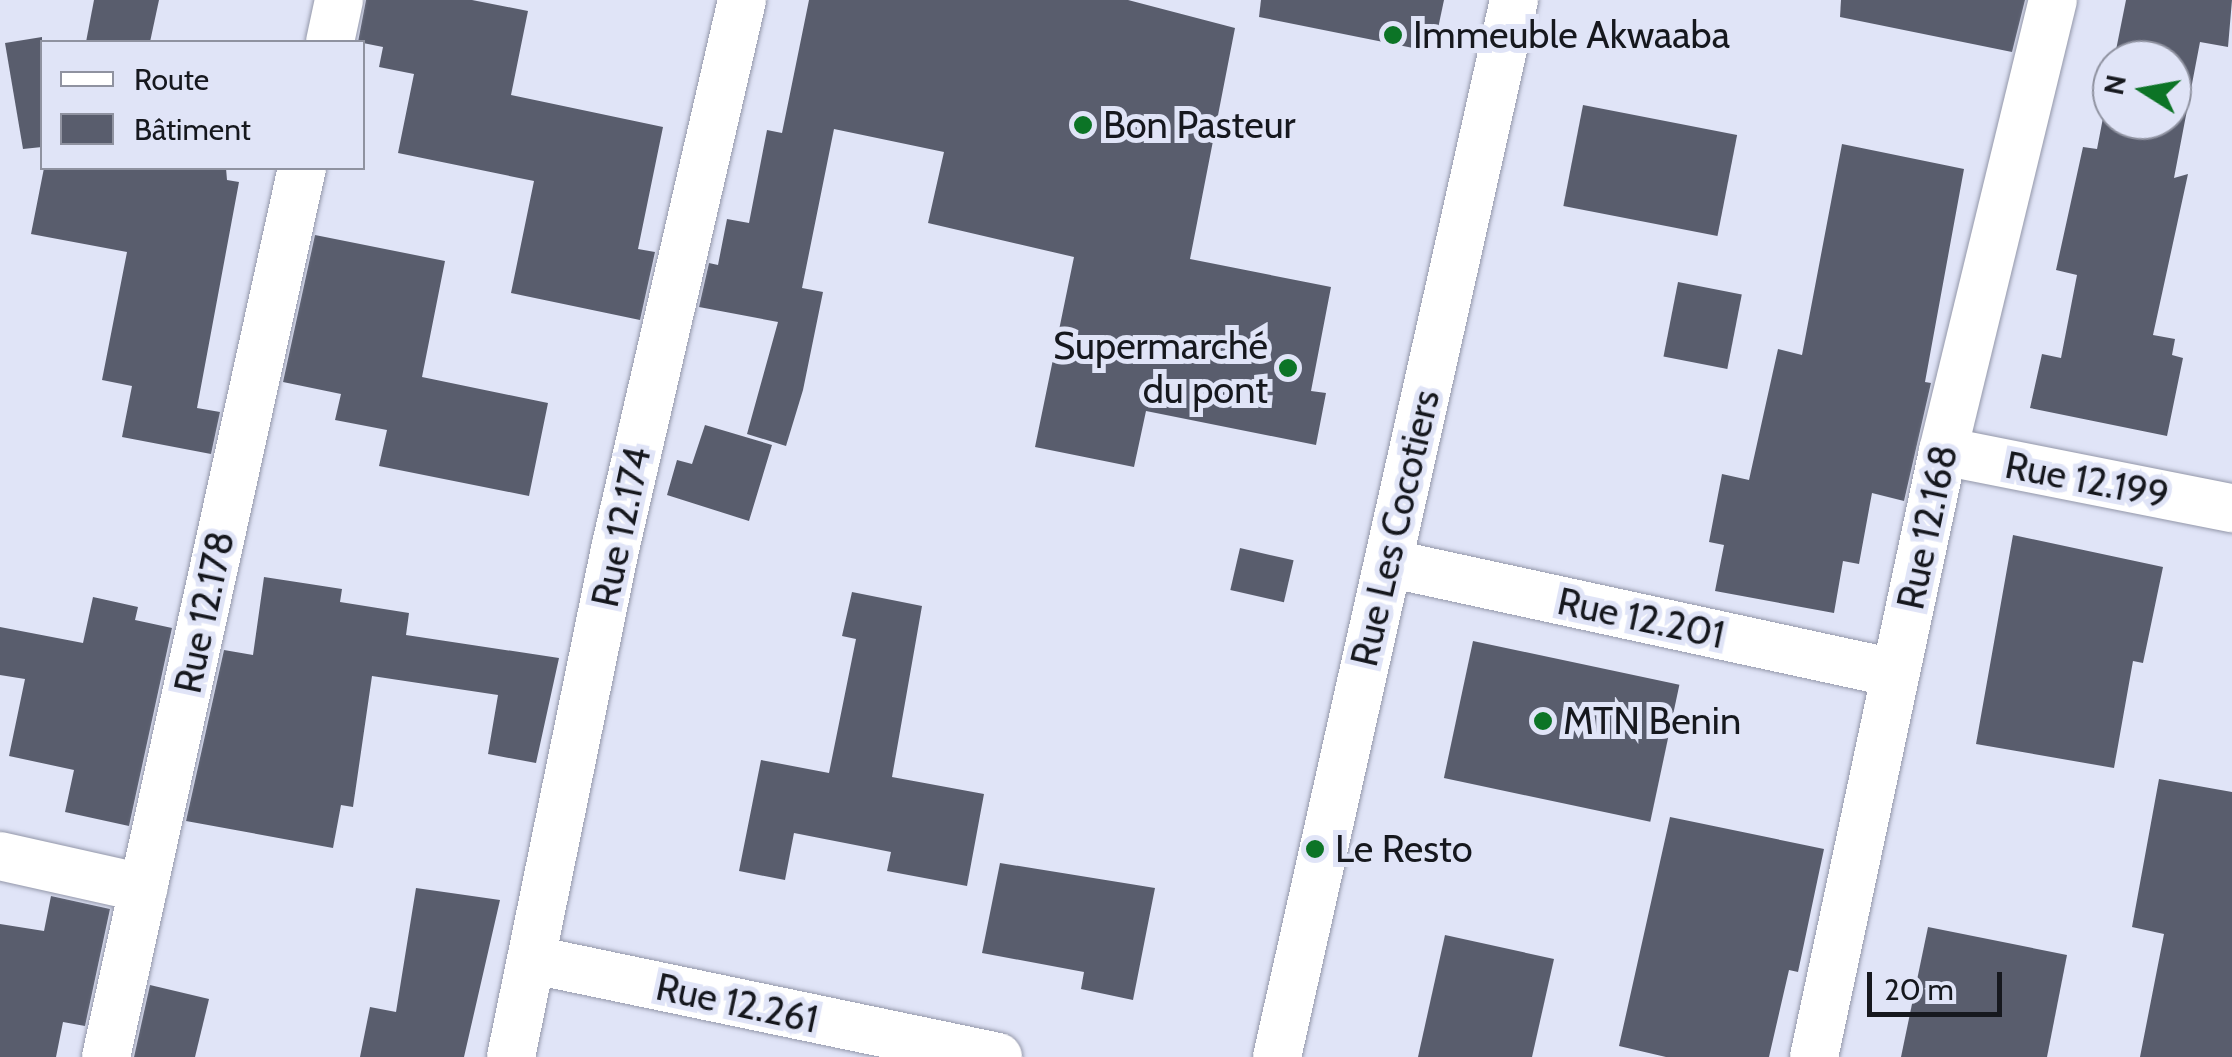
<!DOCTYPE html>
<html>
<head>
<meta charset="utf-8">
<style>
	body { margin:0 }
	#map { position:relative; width:2232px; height:1057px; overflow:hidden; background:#e0e4f7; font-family:Cabin,sans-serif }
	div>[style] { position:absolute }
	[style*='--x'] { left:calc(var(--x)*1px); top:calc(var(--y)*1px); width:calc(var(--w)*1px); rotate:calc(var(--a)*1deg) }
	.building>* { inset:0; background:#595d6d; transform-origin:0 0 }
	.roads { filter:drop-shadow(0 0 2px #9397a9) drop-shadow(0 0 2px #9397a9) }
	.street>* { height:48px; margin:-24px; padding:0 24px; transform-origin:24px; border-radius:24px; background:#fff }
	.dots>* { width:28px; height:28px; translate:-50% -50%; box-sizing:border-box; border:5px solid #e0e4f7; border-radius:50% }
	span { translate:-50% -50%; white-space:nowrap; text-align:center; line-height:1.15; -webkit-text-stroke:10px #e0e4f7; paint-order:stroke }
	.poi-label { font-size:38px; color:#16181e }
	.left { translate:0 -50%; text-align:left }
	.right { translate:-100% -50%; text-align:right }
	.street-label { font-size:38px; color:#16181e }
	.legend { position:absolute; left:40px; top:40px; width:325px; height:130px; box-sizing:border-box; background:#e0e4f7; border:2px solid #8f92a0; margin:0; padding:12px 18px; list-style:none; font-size:30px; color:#16181e }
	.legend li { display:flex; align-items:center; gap:20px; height:50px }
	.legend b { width:50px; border:2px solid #8f92a0 }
	.north { position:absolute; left:2092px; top:40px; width:100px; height:100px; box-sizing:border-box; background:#e0e4f7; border:2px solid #8f92a0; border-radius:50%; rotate:281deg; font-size:28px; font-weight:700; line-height:40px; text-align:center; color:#16181e }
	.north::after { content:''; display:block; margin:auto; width:35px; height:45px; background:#0c7426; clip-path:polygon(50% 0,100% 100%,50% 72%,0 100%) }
	.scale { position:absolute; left:1867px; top:972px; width:135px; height:45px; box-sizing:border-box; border:5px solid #16181e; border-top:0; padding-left:12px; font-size:30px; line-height:35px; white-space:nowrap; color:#16181e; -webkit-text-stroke:8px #e0e4f7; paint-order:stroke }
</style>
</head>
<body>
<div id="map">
	<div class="building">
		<div style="clip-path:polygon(94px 0,159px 0,150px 42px,86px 42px)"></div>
		<div style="clip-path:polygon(366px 0,472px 0,528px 11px,511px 95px,663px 127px,638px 249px,655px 252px,640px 320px,511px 293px,534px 181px,398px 153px,414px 74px,379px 67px,383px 47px,358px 42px)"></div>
		<div style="clip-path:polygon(809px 0,1128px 0,1235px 28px,1190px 259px,1331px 287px,1311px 391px,1326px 393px,1316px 445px,1146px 411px,1134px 467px,1035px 447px,1074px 257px,928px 223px,944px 152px,834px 129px,802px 288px,823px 292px,803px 390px,786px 446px,747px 434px,778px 322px,699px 307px,709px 263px,718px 265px,727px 219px,749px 223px,767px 130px,782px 133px)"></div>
		<div style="clip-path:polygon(1261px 0,1444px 0,1433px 52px,1259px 17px)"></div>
		<div style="clip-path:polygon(1841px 0,2025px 0,2012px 52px,1840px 17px)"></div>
		<div style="clip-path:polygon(2126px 0,2232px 0,2228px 47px,2200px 42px,2174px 178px,2188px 174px,2153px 335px,2175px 339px,2172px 355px,2183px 358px,2167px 436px,2030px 408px,2042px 354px,2061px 358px,2077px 275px,2056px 270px,2083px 147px,2097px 149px,2112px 71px,2112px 120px,2172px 120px,2172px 60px,2114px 60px)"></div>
		<div style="clip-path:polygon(42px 37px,42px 147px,23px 149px,5px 43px)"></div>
		<div style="left:1583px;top:105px;width:157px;height:103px;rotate:11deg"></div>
		<div style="clip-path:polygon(1842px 144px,1964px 169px,1925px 382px,1931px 383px,1904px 501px,1872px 493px,1859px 564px,1843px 561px,1834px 613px,1715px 591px,1724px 545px,1709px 542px,1722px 474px,1749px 480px,1778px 349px,1802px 355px)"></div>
		<div style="clip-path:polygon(44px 168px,226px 168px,227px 180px,239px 182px,197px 408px,220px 412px,211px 454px,122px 437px,132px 386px,102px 380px,127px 252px,31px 234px)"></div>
		<div style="clip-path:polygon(315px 235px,445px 261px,422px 377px,548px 403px,529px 496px,379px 466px,387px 430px,335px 420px,341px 394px,283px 382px)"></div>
		<div style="left:1678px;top:282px;width:65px;height:76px;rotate:11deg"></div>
		<div style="clip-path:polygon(705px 425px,772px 445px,749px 521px,667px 495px,677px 460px,692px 464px)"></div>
		<div style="clip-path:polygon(2013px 535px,2163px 567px,2143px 663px,2133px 661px,2114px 768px,1976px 744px)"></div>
		<div style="left:1240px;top:548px;width:55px;height:43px;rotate:13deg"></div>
		<div style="clip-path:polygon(264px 577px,342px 589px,340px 602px,409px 613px,406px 635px,559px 658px,536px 763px,488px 754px,498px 695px,372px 676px,353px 807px,341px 805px,333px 848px,186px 821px,224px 650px,253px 655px)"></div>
		<div style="clip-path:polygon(852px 592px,922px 606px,892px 777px,984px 794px,967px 886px,887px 871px,891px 852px,794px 833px,785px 880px,739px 871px,761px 760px,829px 773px,856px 639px,842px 636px)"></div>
		<div style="clip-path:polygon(93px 597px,138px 607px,135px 620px,172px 628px,129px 826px,65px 812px,74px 770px,9px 756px,25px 679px,0 675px,0 627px,83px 643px)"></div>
		<div style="left:1473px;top:641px;width:211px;height:140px;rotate:12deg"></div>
		<div style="clip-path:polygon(2159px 779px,2232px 792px,2232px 1057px,2140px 1057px,2164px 934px,2132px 927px)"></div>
		<div style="clip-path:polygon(1670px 817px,1824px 849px,1798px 972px,1789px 970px,1769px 1057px,1666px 1057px,1619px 1046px)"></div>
		<div style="clip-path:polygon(1000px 863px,1155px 888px,1133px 1000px,1081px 989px,1084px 972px,982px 953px)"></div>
		<div style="clip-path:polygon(416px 888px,500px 900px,464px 1057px,360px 1057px,370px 1007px,396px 1012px)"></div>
		<div style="clip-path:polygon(51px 896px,110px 909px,85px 1026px,63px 1022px,56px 1057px,0 1057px,0 924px,44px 931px)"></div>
		<div style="clip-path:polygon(1928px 927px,2067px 955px,2047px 1057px,1901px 1057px)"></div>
		<div style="clip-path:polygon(1445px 935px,1554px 959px,1532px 1057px,1418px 1057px)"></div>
		<div style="clip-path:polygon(150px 985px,209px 999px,195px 1057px,134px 1057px)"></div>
	</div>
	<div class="roads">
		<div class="street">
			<div style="--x:330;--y:42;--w:43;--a:-77.9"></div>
			<div style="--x:1943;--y:451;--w:295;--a:11.2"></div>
			<div style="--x:1388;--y:563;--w:518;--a:12.26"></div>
			<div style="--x:0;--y:856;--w:147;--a:12.6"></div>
			<div style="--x:534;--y:960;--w:474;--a:11.8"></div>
			<div style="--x:106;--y:1057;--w:910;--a:-77.57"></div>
			<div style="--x:511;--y:1057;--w:519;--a:-78.43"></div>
			<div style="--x:615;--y:549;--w:563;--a:-76.97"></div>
			<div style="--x:1277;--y:1057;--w:1083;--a:-77.36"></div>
			<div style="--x:1814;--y:1057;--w:620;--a:-77.98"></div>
			<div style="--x:1943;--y:451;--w:464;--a:-76.3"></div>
		</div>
	</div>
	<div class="dots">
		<div style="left:1393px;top:35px;background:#0c7426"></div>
		<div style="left:1083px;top:125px;background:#0c7426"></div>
		<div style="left:1288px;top:368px;background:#0c7426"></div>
		<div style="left:1543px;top:721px;background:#0c7426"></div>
		<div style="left:1315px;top:849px;background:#0c7426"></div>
	</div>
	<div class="poi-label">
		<span class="left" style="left:1413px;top:35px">Immeuble Akwaaba</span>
		<span class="left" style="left:1103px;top:125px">Bon Pasteur</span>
		<span class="right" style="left:1268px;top:368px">Supermarché<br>du pont</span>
		<span class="left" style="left:1563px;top:721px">MTN Benin</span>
		<span class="left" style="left:1335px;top:849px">Le Resto</span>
	</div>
	<div class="street-label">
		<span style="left:2087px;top:480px;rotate:11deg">Rue 12.199</span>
		<span style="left:621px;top:527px;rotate:-78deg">Rue 12.174</span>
		<span style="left:1927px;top:527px;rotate:-78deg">Rue 12.168</span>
		<span style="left:1395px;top:528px;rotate:-77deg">Rue Les Cocotiers</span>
		<span style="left:204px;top:612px;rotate:-78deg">Rue 12.178</span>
		<span style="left:1641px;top:618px;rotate:12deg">Rue 12.201</span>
		<span style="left:737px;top:1003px;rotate:12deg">Rue 12.261</span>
	</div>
	<ul class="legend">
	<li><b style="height:12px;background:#fff"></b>Route</li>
	<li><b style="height:28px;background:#595d6d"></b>Bâtiment</li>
	</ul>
	<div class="north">N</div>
	<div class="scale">20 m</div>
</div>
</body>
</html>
